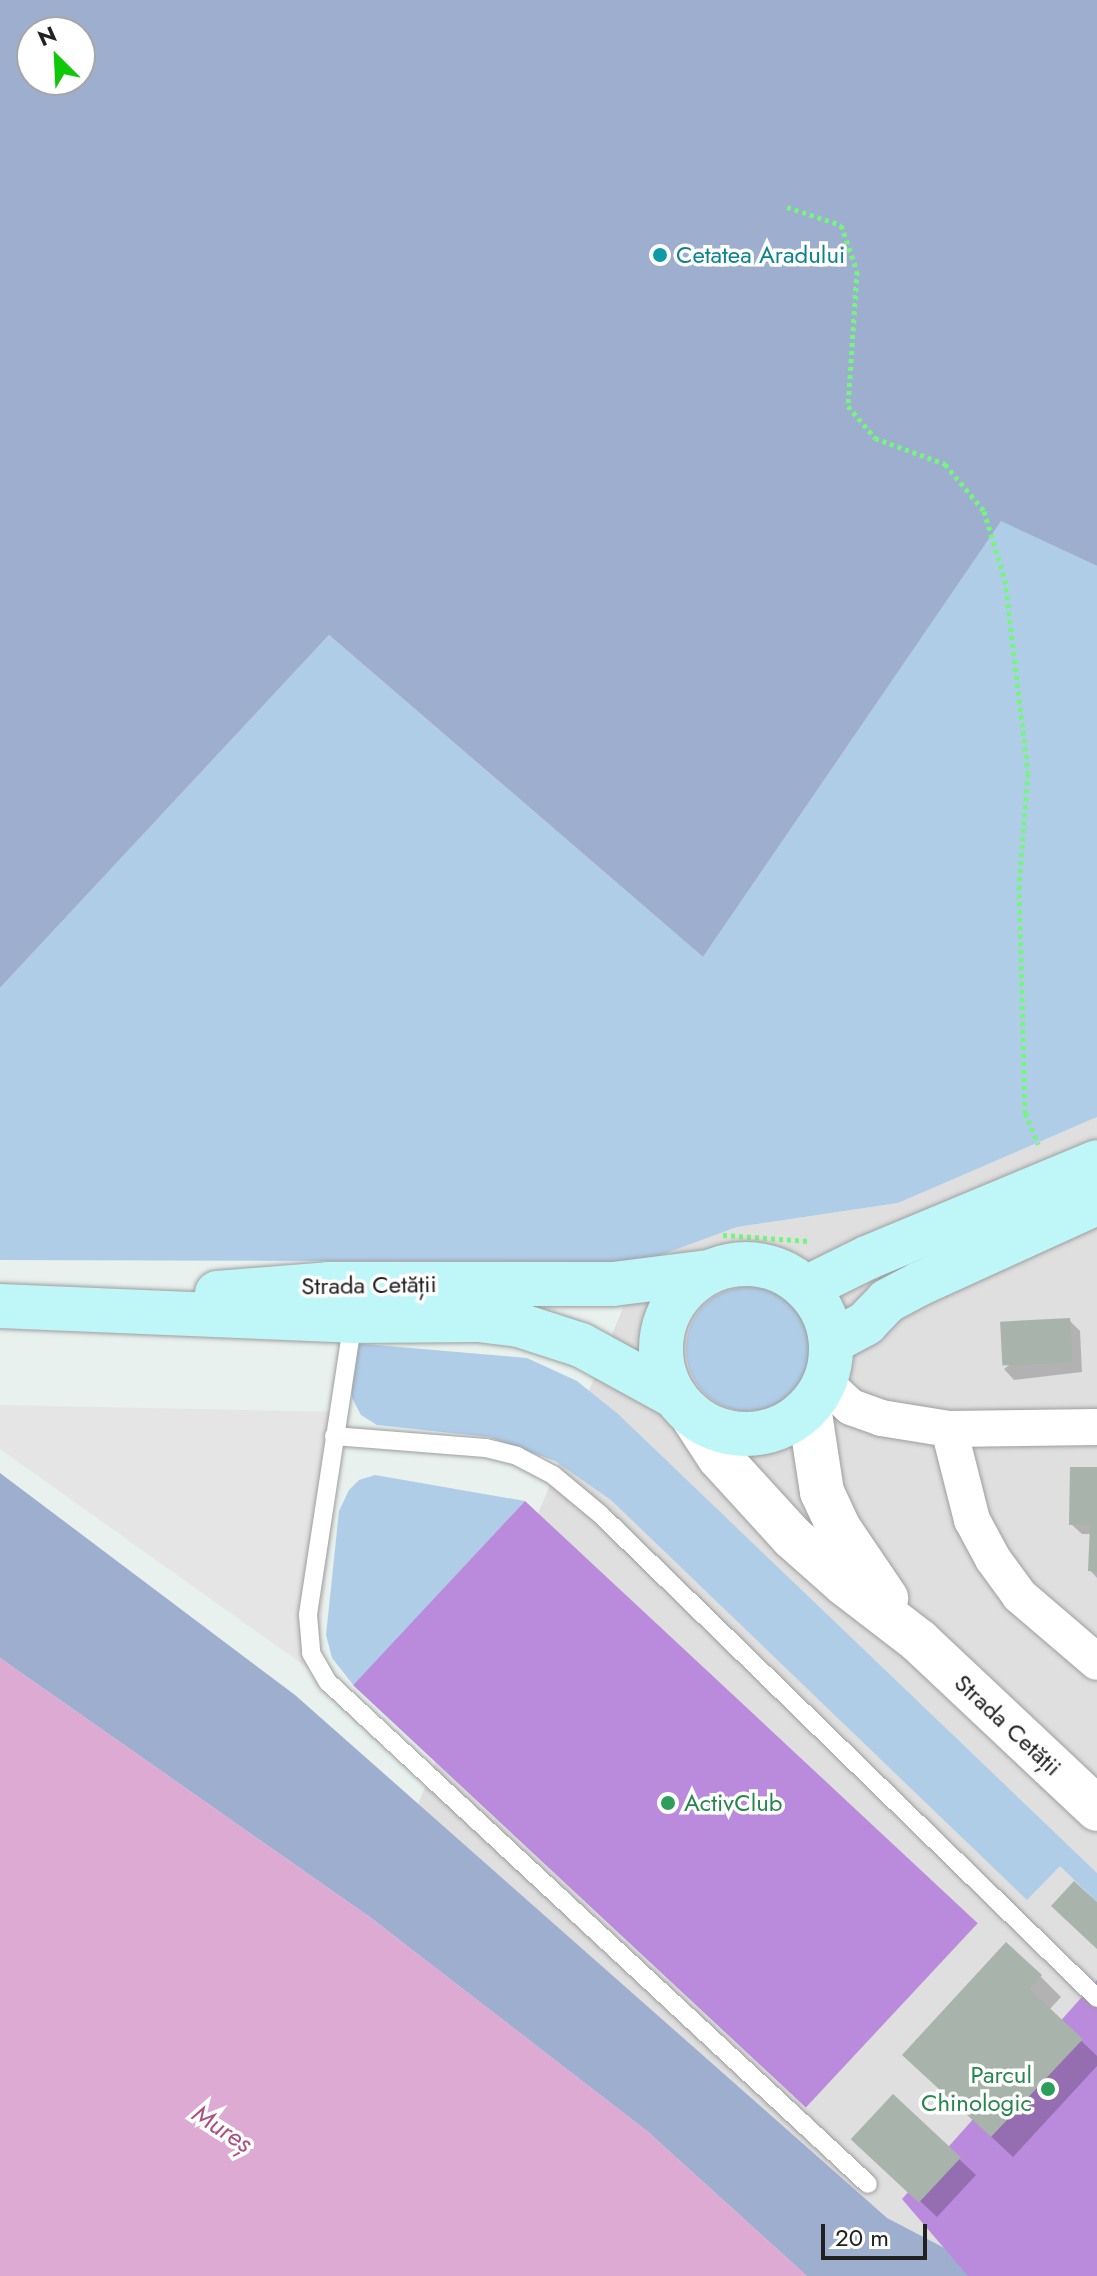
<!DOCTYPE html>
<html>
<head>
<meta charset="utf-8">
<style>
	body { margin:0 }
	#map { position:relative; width:1097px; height:2276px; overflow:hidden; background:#e8f1ed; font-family:Jost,sans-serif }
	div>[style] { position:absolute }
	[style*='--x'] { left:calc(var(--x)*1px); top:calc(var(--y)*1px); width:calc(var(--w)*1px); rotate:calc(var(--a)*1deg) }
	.residential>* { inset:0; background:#dedfde }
	.grass>* { inset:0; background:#b0cde8 }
	.round { border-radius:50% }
	.forest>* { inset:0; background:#9eaece }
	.pitch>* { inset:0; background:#ba8adc; transform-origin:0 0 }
	.parking>* { inset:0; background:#e5e5e5 }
	.water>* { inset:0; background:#dcaad2 }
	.shadow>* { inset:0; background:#0003 }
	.building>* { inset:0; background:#a7b3ab; transform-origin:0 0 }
	.path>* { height:5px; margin-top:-2.5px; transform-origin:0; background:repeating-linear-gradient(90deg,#75f47f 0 4px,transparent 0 8px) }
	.roads { filter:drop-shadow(0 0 2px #9e9e9e) drop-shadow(0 0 2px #9e9e9e) }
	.service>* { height:18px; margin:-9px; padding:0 9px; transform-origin:9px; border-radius:9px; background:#fff }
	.minor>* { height:36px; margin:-18px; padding:0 18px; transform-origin:18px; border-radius:18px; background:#fff }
	.tertiary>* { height:44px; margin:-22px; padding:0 22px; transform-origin:22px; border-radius:22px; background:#fff }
	.secondary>* { height:44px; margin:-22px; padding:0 22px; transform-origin:22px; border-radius:22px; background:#bff6f7 }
	.secondary>.ring { margin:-22px; padding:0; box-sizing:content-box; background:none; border:44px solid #bff6f7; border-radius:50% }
	.dots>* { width:22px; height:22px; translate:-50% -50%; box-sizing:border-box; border:4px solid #fff; border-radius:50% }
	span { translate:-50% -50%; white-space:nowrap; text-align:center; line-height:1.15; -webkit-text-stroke:7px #fff; paint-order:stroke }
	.culture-label { font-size:24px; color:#0d838f }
	.left { translate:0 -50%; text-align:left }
	.street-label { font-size:24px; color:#212121 }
	.leisure-label { font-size:24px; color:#27864d }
	.right { translate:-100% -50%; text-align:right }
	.water-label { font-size:26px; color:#ad5081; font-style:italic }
	.north { position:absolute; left:16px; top:16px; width:80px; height:80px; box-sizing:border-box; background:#fff; border:2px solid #a6a6a6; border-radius:50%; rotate:336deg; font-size:22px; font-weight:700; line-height:32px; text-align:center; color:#212121 }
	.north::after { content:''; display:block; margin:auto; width:28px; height:36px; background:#0ec809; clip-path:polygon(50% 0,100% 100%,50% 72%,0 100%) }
	.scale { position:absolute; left:821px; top:2224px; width:106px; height:36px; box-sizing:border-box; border:4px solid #212121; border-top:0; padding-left:10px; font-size:24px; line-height:28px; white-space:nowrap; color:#212121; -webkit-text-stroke:6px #fff; paint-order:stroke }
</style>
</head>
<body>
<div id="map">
	<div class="residential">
		<div style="clip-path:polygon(1097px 1117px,1097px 2276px,807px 2276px,647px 2131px,371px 1918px,642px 1262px,737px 1227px,898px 1203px)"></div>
	</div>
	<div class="grass">
		<div style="clip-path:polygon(1001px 520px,1097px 566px,1097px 1117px,898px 1203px,737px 1227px,642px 1262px,0 1260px,0 988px,329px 635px,703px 957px)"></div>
		<div class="round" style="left:686px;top:1287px;width:124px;height:124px"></div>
		<div style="clip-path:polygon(352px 1343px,527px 1358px,577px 1381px,618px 1414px,1097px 1873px,1097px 1902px,1060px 1866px,1027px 1900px,611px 1500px,555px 1461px,489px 1437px,377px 1425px,361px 1415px,352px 1398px)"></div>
		<div style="clip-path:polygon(375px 1475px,525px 1501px,354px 1686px,332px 1658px,326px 1635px,339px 1511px,349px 1490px,359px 1480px)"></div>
	</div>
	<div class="forest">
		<div style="clip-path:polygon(evenodd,0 0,1097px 0,1097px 566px,1001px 521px,703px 957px,329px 635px,0 988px,0 0,32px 32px,80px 32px,80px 80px,32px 80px,32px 32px)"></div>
		<div style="clip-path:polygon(0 1473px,295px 1695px,887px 2218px,998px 2276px,807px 2276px,647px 2131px,371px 1918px,0 1658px)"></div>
	</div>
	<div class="pitch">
		<div style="left:525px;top:1501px;width:619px;height:252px;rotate:43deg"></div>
		<div style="clip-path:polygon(1097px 1980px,1097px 2276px,968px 2276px,902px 2199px)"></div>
	</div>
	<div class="parking">
		<div style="clip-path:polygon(0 1405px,344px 1412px,316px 1674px,0 1449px)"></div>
	</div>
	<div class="water">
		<div style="clip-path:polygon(0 1658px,371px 1918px,647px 2131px,807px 2276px,0 2276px)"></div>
	</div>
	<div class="shadow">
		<div style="clip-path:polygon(1069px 1320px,1080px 1331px,1082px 1372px,1014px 1380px,1004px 1369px)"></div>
		<div style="clip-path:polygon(1097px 1469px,1097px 1578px,1090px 1570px,1091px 1534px,1082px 1534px,1071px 1524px)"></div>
		<div style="clip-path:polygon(1040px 1976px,1061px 1997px,1049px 2010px,1097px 2056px,1097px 2066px,1013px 2157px,925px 2075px)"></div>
		<div style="clip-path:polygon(893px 2097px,976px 2175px,937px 2217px,870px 2154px)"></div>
	</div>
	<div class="building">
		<div style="left:1070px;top:1318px;width:44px;height:70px;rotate:87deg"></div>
		<div style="clip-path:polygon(1070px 1467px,1097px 1467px,1097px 1572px,1088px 1571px,1090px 1524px,1069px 1525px)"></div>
		<div style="clip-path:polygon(1074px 1881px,1097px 1902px,1097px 1949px,1051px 1906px)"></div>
		<div style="clip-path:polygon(1006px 1942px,1042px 1975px,1029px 1989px,1083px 2039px,991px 2137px,902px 2055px)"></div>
		<div style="left:893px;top:2094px;width:93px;height:62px;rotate:43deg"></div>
	</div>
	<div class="path">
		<div style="--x:787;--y:207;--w:57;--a:18.4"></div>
		<div style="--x:841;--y:225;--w:49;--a:70.8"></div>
		<div style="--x:857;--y:271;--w:135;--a:93.8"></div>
		<div style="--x:848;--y:406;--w:42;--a:49.8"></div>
		<div style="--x:875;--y:438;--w:75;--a:20.4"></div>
		<div style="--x:945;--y:464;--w:61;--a:50.3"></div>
		<div style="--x:984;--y:511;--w:72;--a:73.1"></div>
		<div style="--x:1005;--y:580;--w:194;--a:83.2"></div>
		<div style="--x:1028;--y:773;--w:113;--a:94.6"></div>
		<div style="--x:1019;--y:886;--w:227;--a:88.5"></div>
		<div style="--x:1025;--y:1113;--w:34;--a:67"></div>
		<div style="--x:723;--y:1235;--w:86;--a:4"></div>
	</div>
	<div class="roads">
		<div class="service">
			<div style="--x:353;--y:1320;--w:298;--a:98.7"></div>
			<div style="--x:308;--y:1615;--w:38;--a:85"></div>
			<div style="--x:311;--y:1653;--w:34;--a:60"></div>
			<div style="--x:328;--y:1682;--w:737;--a:42.91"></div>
			<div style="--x:334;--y:1436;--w:152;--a:4.5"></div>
			<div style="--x:486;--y:1448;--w:32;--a:14"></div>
			<div style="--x:517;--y:1456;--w:41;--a:27.8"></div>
			<div style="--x:553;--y:1475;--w:62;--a:39.8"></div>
			<div style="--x:601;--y:1515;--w:692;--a:44.24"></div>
		</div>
		<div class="minor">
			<div style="--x:825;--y:1383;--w:35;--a:43"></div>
			<div style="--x:851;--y:1407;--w:32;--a:20"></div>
			<div style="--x:881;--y:1418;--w:69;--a:9.2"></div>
			<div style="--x:949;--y:1429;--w:148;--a:-0.8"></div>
			<div style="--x:949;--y:1429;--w:94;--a:75.8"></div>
			<div style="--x:972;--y:1520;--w:44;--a:61.7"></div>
			<div style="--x:993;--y:1559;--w:46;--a:53.9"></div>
			<div style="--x:1020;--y:1596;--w:101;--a:40.6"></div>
		</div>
		<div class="tertiary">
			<div style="--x:809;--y:1407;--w:86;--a:81.3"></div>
			<div style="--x:822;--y:1492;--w:38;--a:65"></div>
			<div style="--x:838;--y:1527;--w:86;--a:55.9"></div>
			<div style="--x:691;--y:1414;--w:51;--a:56.9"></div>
			<div style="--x:719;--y:1457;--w:108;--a:47.6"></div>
			<div style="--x:792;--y:1537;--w:71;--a:41.6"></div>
			<div style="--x:845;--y:1584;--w:93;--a:37.6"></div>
			<div style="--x:919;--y:1641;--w:245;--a:43.3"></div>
		</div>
		<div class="secondary">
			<div class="ring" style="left:661px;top:1264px;width:126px;height:126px"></div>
			<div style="--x:806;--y:1288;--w:70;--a:-26.2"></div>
			<div style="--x:869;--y:1257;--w:247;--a:-22.6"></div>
			<div style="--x:217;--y:1293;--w:111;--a:-4.6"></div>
			<div style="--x:328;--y:1284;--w:285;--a:0"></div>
			<div style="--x:613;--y:1284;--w:97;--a:-7.1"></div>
			<div style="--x:0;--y:1306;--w:352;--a:2.4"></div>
			<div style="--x:352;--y:1321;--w:126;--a:-0.5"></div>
			<div style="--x:478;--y:1320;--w:41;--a:7"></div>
			<div style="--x:519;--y:1325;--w:65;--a:17.9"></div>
			<div style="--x:581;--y:1345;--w:108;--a:28.7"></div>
			<div style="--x:831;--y:1342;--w:40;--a:-28"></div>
			<div style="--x:866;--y:1323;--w:30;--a:-46"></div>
			<div style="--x:887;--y:1301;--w:36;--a:-28"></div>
			<div style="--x:919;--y:1284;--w:196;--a:-24.5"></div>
		</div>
	</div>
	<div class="dots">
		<div style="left:660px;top:255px;background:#0f9aa8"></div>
		<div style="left:668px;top:1803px;background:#2e9e5b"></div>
		<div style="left:1048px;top:2089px;background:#2e9e5b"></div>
	</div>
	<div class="culture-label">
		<span class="left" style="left:676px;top:255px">Cetatea Aradului</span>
	</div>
	<div class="street-label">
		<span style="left:369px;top:1285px;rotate:-1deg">Strada Cetății</span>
		<span style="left:1008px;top:1725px;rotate:43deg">Strada Cetății</span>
	</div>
	<div class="leisure-label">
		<span class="left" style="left:684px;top:1803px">ActivClub</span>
		<span class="right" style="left:1032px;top:2089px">Parcul<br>Chinologic</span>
	</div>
	<div class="water-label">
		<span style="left:222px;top:2129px;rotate:33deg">Mureș</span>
	</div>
	<div class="north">N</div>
	<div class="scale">20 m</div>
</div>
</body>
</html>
